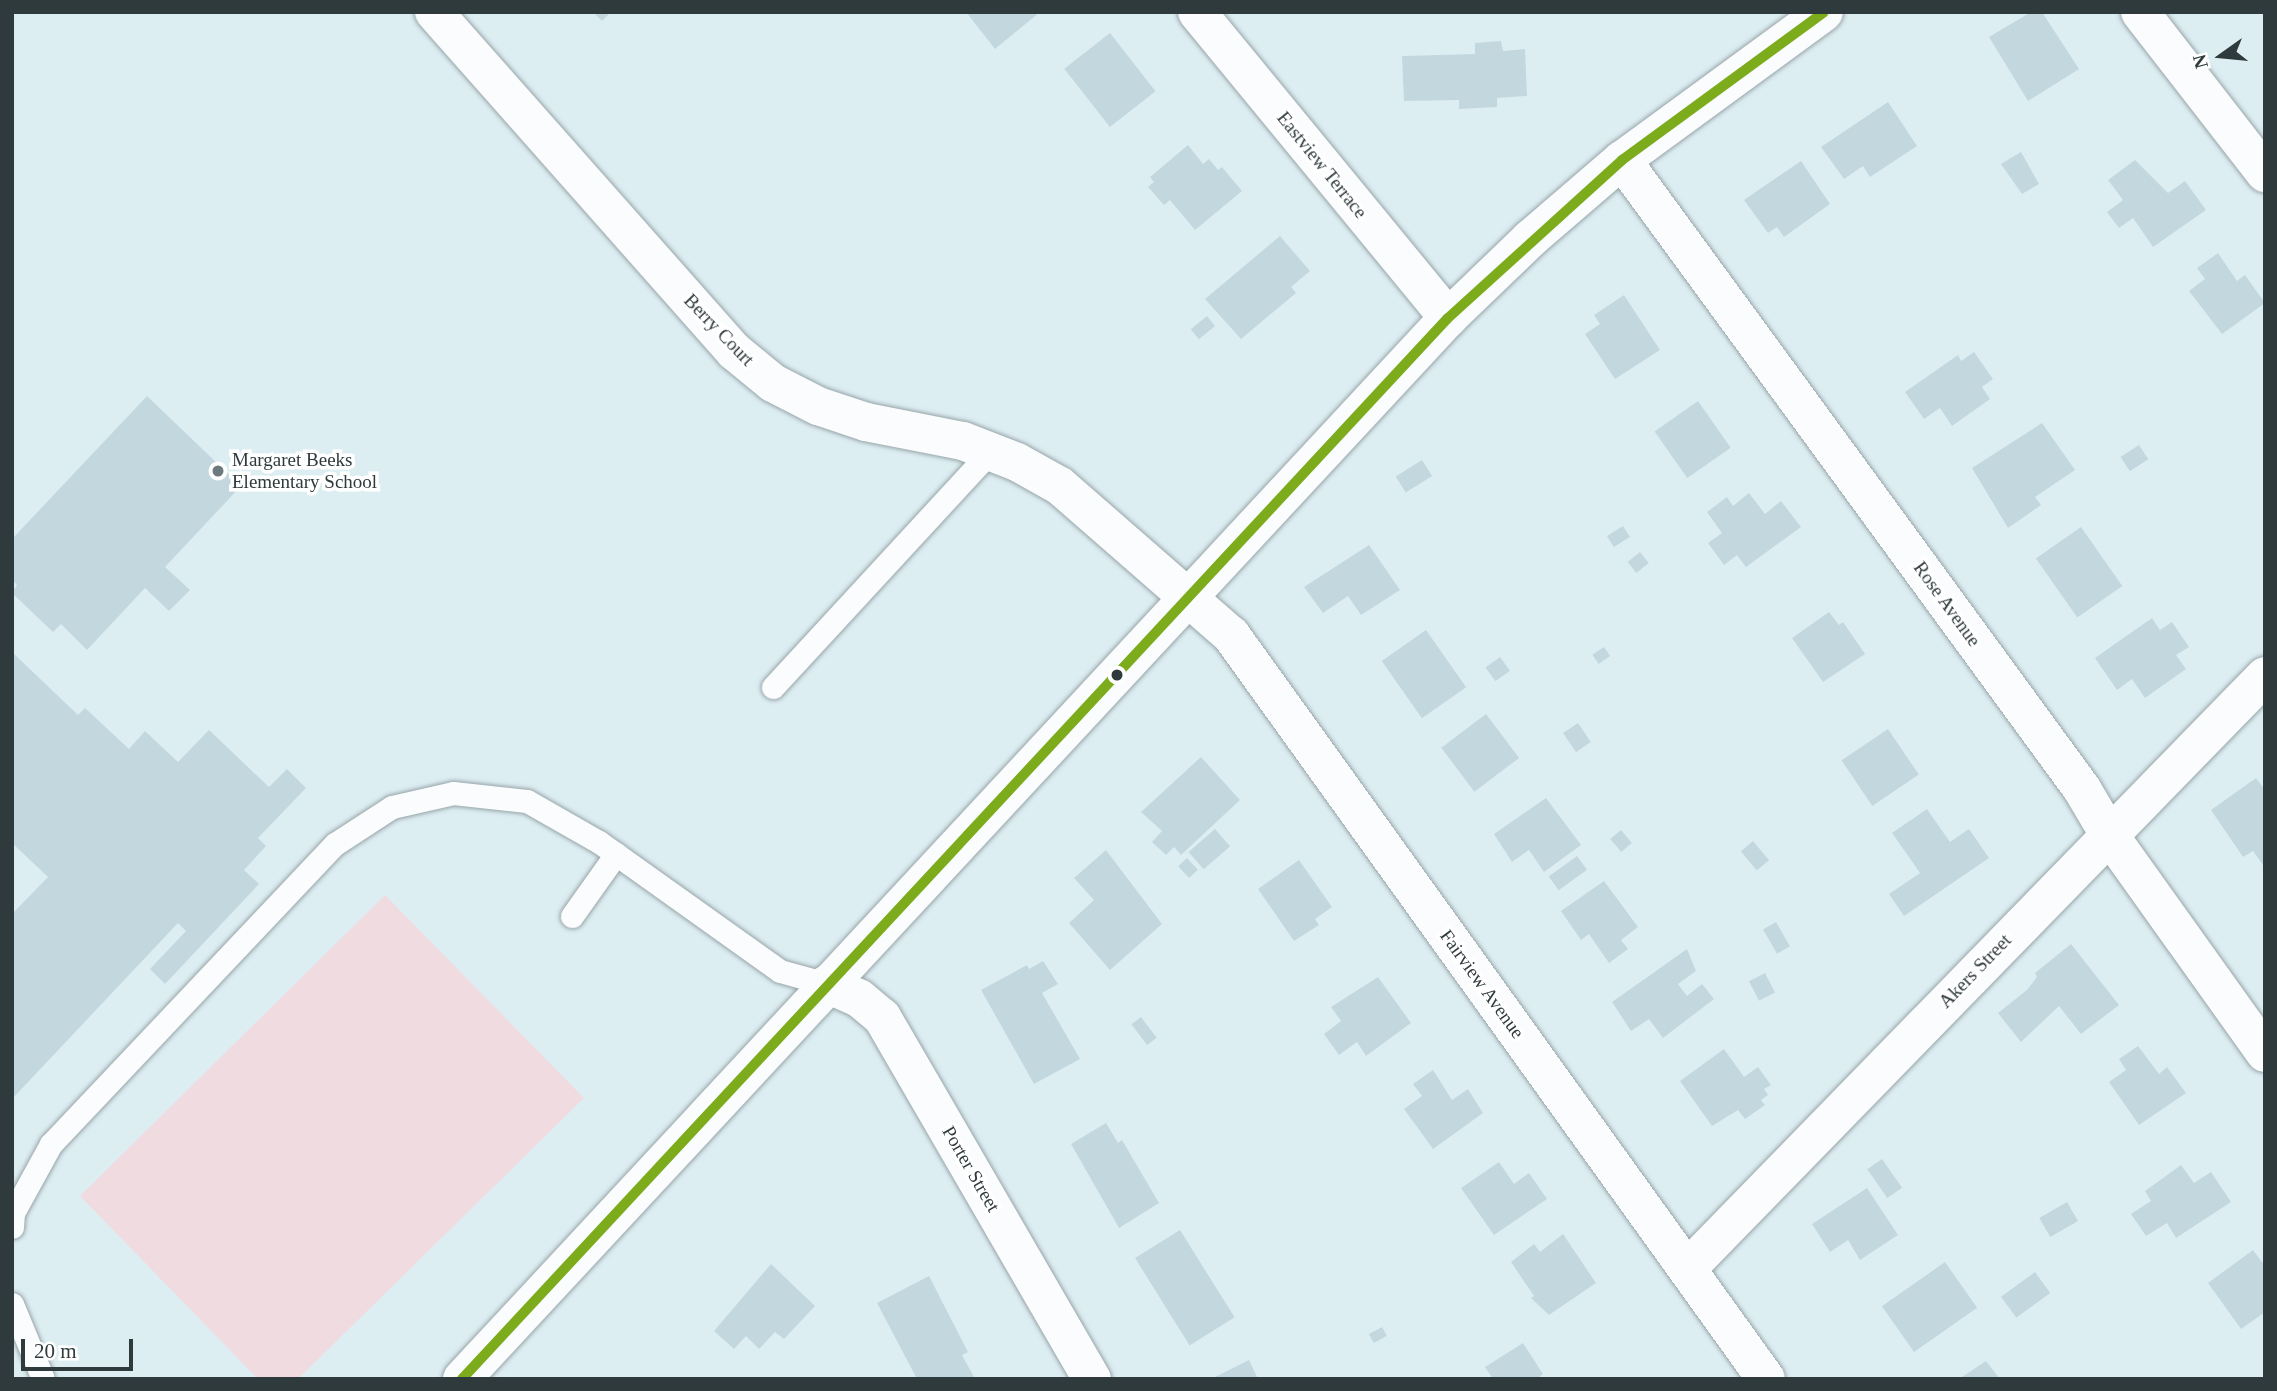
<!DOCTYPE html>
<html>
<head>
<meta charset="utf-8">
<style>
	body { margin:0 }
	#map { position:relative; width:2277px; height:1391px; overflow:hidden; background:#ddeef3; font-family:Georgia,serif }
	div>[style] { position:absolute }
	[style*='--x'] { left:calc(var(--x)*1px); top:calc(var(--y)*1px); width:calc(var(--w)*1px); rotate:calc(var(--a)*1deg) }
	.green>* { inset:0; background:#efdbe0 }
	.building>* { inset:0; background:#c3d8de; transform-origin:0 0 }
	.roads { filter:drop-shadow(0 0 2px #98a5a8) drop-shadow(0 0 2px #98a5a8) }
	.lane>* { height:23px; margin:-11.5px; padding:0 11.5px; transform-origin:11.5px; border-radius:11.5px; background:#fafcfd }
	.street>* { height:38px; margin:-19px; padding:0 19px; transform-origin:19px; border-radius:19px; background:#fafcfd }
	.secondary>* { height:38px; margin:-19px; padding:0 19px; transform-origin:19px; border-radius:19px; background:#fafcfd }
	.bus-1>* { height:10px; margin:-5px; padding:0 5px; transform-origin:5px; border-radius:5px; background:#7cab1b }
	.dots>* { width:19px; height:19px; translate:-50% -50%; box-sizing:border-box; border:4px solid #fff; border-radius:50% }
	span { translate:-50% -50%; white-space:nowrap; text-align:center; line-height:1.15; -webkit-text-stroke:7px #fff; paint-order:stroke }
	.street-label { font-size:19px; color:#2f3a3d }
	.poi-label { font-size:19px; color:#2f3a3d }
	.left { translate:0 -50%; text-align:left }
	.frame { position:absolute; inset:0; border:14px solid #2f3a3d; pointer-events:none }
	.north { position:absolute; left:2186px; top:21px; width:70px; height:70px; -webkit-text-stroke:5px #fff; paint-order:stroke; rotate:255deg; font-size:19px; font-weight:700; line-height:28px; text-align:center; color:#2f3a3d }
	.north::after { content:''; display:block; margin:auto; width:24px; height:32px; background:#2f3a3d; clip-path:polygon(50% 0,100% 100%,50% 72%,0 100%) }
	.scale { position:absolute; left:21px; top:1339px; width:112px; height:32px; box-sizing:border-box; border:4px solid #2f3a3d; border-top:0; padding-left:9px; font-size:21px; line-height:24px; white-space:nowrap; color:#2f3a3d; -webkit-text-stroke:5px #fff; paint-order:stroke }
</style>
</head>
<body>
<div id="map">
	<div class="green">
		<div style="clip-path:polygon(385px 895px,584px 1098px,298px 1379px,258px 1379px,80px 1196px)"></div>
	</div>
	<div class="building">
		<div style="clip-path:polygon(593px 12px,611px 12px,602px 21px)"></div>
		<div style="clip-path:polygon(966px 12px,1040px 12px,995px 49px)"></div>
		<div style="clip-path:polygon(2031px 12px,2042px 12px,2079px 69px,2028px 101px,1989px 37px)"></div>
		<div style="left:1110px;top:33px;width:74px;height:58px;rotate:52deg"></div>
		<div style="clip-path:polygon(1501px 41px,1503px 51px,1525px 49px,1527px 96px,1497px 98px,1497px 107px,1459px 109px,1459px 100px,1404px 101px,1402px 56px,1475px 54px,1475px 43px)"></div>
		<div style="clip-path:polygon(1888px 102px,1917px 146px,1870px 177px,1863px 166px,1844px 179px,1821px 147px)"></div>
		<div style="clip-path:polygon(1188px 145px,1203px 164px,1209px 159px,1218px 170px,1222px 167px,1242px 191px,1195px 230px,1170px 200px,1164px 205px,1148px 187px,1154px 182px,1150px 177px)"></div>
		<div style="clip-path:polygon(2021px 152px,2039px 184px,2022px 194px,2001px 164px)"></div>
		<div style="clip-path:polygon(2135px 160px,2168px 193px,2185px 181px,2206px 210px,2153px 247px,2133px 218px,2119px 228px,2107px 212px,2123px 200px,2108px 180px)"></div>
		<div style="clip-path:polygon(1801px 161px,1830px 204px,1784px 237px,1777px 227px,1768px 233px,1744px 200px)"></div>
		<div style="clip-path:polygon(1280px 236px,1310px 271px,1291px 287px,1296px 293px,1241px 339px,1205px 299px)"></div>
		<div style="clip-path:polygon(2218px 253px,2237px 281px,2245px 275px,2265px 303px,2222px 334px,2189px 291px,2205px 279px,2197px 268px)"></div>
		<div style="clip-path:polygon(1624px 295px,1660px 350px,1615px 379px,1585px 334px,1600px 324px,1594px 315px)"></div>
		<div style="left:1207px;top:316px;width:13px;height:21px;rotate:51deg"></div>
		<div style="clip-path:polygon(1974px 352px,1993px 379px,1982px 387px,1990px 399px,1952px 426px,1940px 408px,1924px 419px,1905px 392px,1958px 355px,1961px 361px)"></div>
		<div style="clip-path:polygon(147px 396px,241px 486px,165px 567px,190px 590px,169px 611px,145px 588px,87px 650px,61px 624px,53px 632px,12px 593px,17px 585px,12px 580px,12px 539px)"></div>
		<div style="left:1698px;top:401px;width:57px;height:53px;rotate:55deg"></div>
		<div style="clip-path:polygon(2042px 423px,2075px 470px,2035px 497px,2041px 505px,2008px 528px,1972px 468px)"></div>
		<div style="left:2139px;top:445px;width:17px;height:22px;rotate:57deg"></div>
		<div style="left:1422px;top:460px;width:19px;height:31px;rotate:58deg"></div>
		<div style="clip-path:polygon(1749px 493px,1765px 514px,1781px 501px,1801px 527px,1746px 567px,1737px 555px,1724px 565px,1708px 543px,1722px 533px,1707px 512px,1727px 497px,1733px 506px)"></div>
		<div style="left:1623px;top:526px;width:13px;height:19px;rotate:58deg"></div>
		<div style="left:2081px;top:527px;width:72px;height:55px;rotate:55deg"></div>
		<div style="clip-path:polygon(1369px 545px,1400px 590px,1361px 615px,1348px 596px,1323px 613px,1304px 587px)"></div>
		<div style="left:1640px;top:552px;width:14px;height:16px;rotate:51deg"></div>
		<div style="clip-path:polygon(1829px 612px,1839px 625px,1843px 622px,1865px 654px,1823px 682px,1792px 638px)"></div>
		<div style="clip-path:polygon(2152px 618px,2160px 630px,2172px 622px,2189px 647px,2176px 655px,2186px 669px,2145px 698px,2132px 679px,2117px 690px,2095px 658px)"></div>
		<div style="left:1426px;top:630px;width:70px;height:54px;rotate:55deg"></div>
		<div style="left:1604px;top:647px;width:11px;height:14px;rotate:56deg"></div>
		<div style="clip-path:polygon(12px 652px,78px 715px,85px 708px,129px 749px,145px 731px,178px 762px,209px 730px,269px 787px,287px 769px,306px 788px,258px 838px,266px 846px,244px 870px,259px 884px,165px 984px,150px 969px,186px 931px,178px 923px,12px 1099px,12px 914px,48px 877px,12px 843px)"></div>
		<div style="left:1500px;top:657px;width:17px;height:18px;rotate:54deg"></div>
		<div style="left:1486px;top:714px;width:55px;height:56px;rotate:53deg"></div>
		<div style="left:1578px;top:723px;width:23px;height:18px;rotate:56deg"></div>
		<div style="left:1888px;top:729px;width:55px;height:56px;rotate:56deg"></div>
		<div style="clip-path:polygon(1201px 757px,1240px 800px,1181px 855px,1174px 847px,1166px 855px,1152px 842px,1162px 831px,1141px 812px)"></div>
		<div style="clip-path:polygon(2256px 778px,2265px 790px,2263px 865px,2253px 851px,2243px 857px,2211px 810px)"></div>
		<div style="clip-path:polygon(1546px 798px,1581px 845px,1544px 872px,1529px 850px,1512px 862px,1494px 834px)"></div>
		<div style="clip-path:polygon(1927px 809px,1950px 842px,1969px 829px,1989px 858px,1904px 916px,1889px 894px,1920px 873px,1892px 833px)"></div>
		<div style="left:1215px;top:829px;width:23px;height:35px;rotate:49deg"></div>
		<div style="left:1621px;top:830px;width:17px;height:14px;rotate:50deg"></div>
		<div style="left:1753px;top:841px;width:25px;height:16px;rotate:50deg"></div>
		<div style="clip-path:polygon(1106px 850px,1162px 924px,1110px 970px,1069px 923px,1094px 900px,1074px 878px)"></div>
		<div style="left:1577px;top:856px;width:17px;height:35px;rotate:54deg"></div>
		<div style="left:1187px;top:858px;width:16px;height:12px;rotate:47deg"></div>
		<div style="clip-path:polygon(1299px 860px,1332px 907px,1315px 919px,1319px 925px,1294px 941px,1258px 889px)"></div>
		<div style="clip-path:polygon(1604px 881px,1638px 927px,1621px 940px,1628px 949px,1609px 963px,1589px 934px,1581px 940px,1561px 911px)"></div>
		<div style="left:1776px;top:922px;width:28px;height:15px;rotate:60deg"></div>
		<div style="clip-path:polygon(2071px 944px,2119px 1005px,2081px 1034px,2059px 1006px,2021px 1042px,1998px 1013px,2027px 990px,2037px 977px,2035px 973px)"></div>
		<div style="clip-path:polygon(1687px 949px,1696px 971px,1678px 984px,1687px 996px,1702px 984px,1714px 999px,1663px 1038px,1649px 1019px,1631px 1031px,1612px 1002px)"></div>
		<div style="clip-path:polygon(1043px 961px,1058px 984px,1042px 993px,1080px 1059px,1034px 1084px,981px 990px,1027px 965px,1029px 969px)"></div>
		<div style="left:1765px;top:973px;width:22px;height:18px;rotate:63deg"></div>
		<div style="clip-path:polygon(1378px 977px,1411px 1023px,1366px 1056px,1357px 1042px,1339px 1055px,1324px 1034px,1341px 1021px,1331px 1007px)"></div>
		<div style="left:1141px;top:1017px;width:26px;height:12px;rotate:53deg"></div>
		<div style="clip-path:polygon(2138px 1046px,2159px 1074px,2167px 1067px,2186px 1093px,2139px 1125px,2109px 1082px,2126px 1070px,2119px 1059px)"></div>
		<div style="clip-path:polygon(1724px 1049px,1744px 1077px,1758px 1067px,1771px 1085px,1764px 1089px,1768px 1095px,1761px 1100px,1765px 1105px,1745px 1119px,1738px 1110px,1712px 1126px,1680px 1081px)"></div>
		<div style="clip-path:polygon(1433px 1070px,1452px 1100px,1468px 1089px,1483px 1113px,1433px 1149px,1404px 1109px,1422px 1096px,1413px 1084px)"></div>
		<div style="clip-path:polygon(1106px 1123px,1118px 1143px,1122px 1140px,1159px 1203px,1119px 1228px,1071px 1144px)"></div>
		<div style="left:1882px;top:1159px;width:35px;height:18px;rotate:55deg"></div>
		<div style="clip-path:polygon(1499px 1162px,1514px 1184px,1529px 1173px,1547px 1199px,1494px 1235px,1461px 1188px)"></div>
		<div style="clip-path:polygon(2181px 1165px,2194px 1183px,2211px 1172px,2231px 1202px,2176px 1238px,2167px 1223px,2146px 1236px,2131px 1214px,2151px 1201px,2145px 1191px)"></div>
		<div style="clip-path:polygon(1867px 1188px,1898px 1235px,1860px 1260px,1848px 1240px,1830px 1252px,1812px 1224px)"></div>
		<div style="left:2067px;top:1202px;width:22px;height:32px;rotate:60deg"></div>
		<div style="left:1180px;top:1230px;width:103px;height:53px;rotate:58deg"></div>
		<div style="clip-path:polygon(1563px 1234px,1596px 1283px,1549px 1315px,1531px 1298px,1534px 1296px,1511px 1262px,1534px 1244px,1540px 1252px)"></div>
		<div style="clip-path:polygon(2253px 1250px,2265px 1266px,2265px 1312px,2241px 1329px,2208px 1283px)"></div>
		<div style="left:1945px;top:1262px;width:56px;height:77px;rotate:55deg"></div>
		<div style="clip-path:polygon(771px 1264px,815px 1306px,784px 1339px,775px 1332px,759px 1349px,746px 1336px,734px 1349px,714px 1331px)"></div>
		<div style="left:2035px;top:1272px;width:26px;height:42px;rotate:54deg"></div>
		<div style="clip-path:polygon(929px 1276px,968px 1352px,962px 1355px,975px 1379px,917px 1379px,877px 1303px)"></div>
		<div style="left:1382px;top:1327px;width:10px;height:15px;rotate:61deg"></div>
		<div style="clip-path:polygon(1523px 1343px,1543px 1374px,1537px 1379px,1493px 1379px,1485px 1367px)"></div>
		<div style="clip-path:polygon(1249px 1360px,1258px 1379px,1211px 1379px)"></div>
		<div style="clip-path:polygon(1986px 1361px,2000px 1379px,1959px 1379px)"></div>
	</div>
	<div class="roads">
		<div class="lane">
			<div style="--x:773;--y:687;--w:320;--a:-47.3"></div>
			<div style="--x:572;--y:916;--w:76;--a:-54.6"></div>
			<div style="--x:12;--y:1227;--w:14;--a:-86"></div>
			<div style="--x:13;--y:1213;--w:79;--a:-61.2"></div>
			<div style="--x:51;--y:1144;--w:413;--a:-46.6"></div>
			<div style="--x:335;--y:844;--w:68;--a:-33"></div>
			<div style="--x:392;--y:807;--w:63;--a:-12.9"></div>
			<div style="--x:453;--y:793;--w:74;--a:6.2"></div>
			<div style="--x:527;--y:801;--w:83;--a:29.7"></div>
			<div style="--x:599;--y:842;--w:222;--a:35.5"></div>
			<div style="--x:780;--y:971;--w:49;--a:15.5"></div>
			<div style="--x:12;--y:1304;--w:81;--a:67.5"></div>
		</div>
		<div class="street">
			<div style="--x:434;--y:12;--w:453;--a:48.5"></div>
			<div style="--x:734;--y:351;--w:50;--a:39.4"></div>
			<div style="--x:773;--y:383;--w:51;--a:27.1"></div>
			<div style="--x:818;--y:406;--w:51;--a:18.4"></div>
			<div style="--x:866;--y:422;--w:99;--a:11.1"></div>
			<div style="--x:963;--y:441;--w:58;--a:21.3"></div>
			<div style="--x:1017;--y:462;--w:49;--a:29.2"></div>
			<div style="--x:1060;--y:486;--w:227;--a:41.1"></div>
			<div style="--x:1231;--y:635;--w:916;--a:54.28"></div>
			<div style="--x:1197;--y:12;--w:396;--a:50.6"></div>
			<div style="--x:2140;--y:12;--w:204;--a:52.2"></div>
			<div style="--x:1622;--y:160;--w:779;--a:53.82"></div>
			<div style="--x:2082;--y:789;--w:51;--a:59.4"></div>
			<div style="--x:2108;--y:833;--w:270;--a:54.5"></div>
			<div style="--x:827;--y:984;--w:35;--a:24"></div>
			<div style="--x:859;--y:998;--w:30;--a:40"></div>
			<div style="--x:882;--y:1017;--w:419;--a:59.9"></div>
			<div style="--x:1687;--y:1269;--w:828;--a:-45.73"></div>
		</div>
		<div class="secondary">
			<div style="--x:462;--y:1379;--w:1448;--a:-47.1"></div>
			<div style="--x:1448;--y:318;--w:114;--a:-43.9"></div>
			<div style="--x:1530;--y:239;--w:121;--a:-40.7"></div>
			<div style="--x:1622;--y:160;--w:250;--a:-36.2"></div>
		</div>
	</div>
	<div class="bus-1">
		<div style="--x:462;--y:1379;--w:1448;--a:-47.1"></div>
		<div style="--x:1448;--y:318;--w:235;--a:-42.2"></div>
		<div style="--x:1622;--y:160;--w:250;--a:-36.2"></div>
	</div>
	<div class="dots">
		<div style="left:218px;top:471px;background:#6c797d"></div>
		<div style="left:1117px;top:675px;background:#2f3a3d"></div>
	</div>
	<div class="street-label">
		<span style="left:1322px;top:165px;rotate:51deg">Eastview Terrace</span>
		<span style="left:719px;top:330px;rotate:46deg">Berry Court</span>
		<span style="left:1947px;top:604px;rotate:54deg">Rose Avenue</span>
		<span style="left:1975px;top:971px;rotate:-46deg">Akers Street</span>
		<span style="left:1482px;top:984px;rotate:54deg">Fairview Avenue</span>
		<span style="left:971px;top:1169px;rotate:60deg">Porter Street</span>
	</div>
	<div class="poi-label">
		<span class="left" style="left:232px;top:471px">Margaret Beeks<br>Elementary School</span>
	</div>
	<div class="frame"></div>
	<div class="north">N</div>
	<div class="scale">20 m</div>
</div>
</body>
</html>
